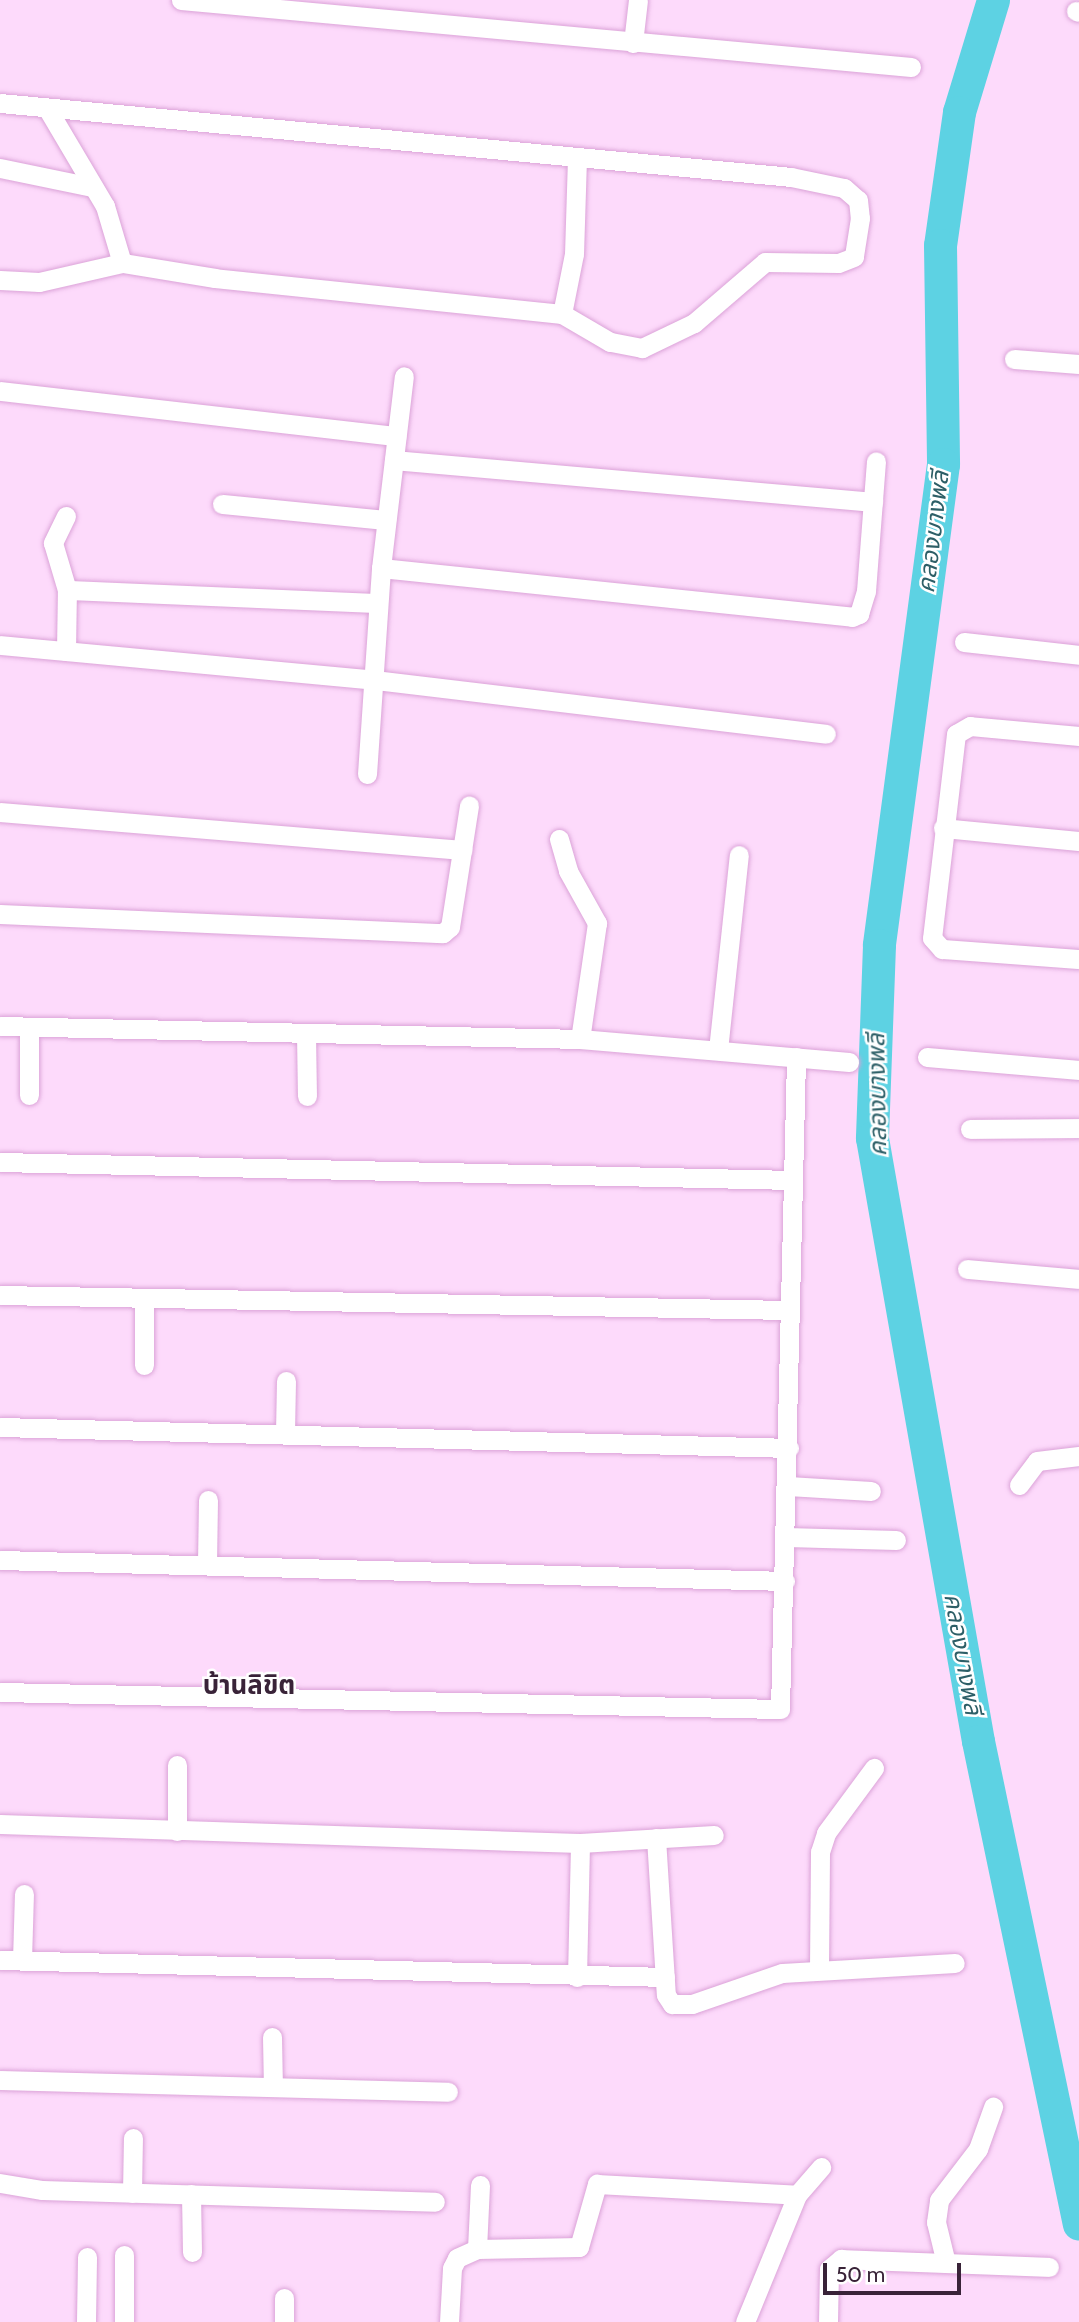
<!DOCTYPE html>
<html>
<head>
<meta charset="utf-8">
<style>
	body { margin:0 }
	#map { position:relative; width:1079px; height:2322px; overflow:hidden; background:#fddafb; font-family:Cabin,"Noto Sans Thai",sans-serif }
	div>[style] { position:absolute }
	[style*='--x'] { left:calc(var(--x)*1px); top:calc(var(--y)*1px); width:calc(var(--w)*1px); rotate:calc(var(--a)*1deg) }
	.river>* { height:33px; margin:-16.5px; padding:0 16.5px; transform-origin:16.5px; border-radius:16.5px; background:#5dd2e3 }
	.roads { filter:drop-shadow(0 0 2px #dba3d8) drop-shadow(0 0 2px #dba3d8) }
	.minor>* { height:19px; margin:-9.5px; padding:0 9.5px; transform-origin:9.5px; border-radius:9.5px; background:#fff }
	span { translate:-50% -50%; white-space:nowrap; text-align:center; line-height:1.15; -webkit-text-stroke:5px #fff; paint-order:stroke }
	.water-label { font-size:24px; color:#2d5f67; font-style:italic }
	.quarter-label { font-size:26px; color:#392338; font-weight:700 }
	.scale { position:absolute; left:823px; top:2263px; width:138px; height:32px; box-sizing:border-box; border:4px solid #392338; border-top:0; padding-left:9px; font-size:21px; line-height:24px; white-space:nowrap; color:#392338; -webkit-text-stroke:5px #fff; paint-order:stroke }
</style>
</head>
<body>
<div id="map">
	<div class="river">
		<div style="--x:993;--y:0;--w:117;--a:106.9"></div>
		<div style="--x:959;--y:112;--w:134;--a:98.1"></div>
		<div style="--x:940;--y:245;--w:219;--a:89.2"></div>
		<div style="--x:943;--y:464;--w:485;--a:97.6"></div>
		<div style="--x:879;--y:945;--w:193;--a:92.1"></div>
		<div style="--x:872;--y:1138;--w:612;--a:80.03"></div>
		<div style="--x:978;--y:1741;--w:493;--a:78.2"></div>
	</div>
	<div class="roads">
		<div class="minor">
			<div style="--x:181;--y:0;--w:733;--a:5.24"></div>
			<div style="--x:1076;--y:11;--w:3;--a:18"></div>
			<div style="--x:633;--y:43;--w:43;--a:-83.4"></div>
			<div style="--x:0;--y:103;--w:794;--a:5.34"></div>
			<div style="--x:791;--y:177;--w:54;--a:11.7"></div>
			<div style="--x:844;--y:188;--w:18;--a:41"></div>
			<div style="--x:858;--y:200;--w:18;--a:84"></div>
			<div style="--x:860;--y:218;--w:39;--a:99"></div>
			<div style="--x:854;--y:257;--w:17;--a:159"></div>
			<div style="--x:838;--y:263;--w:73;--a:-179.2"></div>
			<div style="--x:765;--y:262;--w:94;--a:139.3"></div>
			<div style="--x:694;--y:323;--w:58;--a:154.3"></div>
			<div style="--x:642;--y:348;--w:33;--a:-169"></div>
			<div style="--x:610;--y:342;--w:56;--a:-149.7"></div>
			<div style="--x:562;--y:314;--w:349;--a:-174.1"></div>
			<div style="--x:215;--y:278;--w:94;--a:-170.8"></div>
			<div style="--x:122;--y:263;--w:85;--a:167.1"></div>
			<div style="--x:39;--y:282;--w:39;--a:-177"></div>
			<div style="--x:47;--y:108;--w:114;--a:59.4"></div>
			<div style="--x:105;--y:206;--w:59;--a:73.4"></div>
			<div style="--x:0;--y:168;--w:94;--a:11.7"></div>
			<div style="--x:562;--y:314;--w:61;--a:-78.7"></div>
			<div style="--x:574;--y:254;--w:95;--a:-88.2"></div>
			<div style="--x:1014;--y:359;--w:65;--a:4.4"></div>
			<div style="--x:0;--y:391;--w:399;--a:6.5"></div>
			<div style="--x:394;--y:460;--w:481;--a:5"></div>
			<div style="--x:222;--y:504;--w:165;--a:5.6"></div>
			<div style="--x:66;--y:516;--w:30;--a:116"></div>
			<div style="--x:53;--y:543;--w:49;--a:73.4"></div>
			<div style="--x:381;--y:568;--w:474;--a:5.9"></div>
			<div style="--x:852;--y:617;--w:8;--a:-23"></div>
			<div style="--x:859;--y:614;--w:24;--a:-73"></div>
			<div style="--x:866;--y:591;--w:130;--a:-85.6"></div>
			<div style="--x:964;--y:642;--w:116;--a:6.4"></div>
			<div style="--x:0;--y:645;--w:377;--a:5.3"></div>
			<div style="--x:375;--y:680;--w:454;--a:6.8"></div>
			<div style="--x:66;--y:651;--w:61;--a:-89.1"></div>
			<div style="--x:67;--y:590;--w:311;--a:2.4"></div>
			<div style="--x:1079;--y:736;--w:109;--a:-174.8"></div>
			<div style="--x:970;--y:726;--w:16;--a:150"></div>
			<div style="--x:956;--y:734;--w:205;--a:96.7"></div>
			<div style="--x:932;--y:938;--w:15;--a:48"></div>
			<div style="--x:942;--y:949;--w:137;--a:4.2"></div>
			<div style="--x:367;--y:774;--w:206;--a:-86.1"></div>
			<div style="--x:381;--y:568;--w:193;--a:-83.2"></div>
			<div style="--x:0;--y:812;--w:464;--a:4.7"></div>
			<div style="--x:943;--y:828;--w:137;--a:5.5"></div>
			<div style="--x:559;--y:839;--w:33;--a:74"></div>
			<div style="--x:568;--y:871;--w:60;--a:60.9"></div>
			<div style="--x:597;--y:923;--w:117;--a:98.3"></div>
			<div style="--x:0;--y:914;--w:443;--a:2.5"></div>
			<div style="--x:443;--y:933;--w:9;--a:-41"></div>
			<div style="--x:450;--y:927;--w:123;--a:-81.1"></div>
			<div style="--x:0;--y:1026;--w:580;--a:1.28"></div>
			<div style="--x:580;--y:1039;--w:270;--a:4.9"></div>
			<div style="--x:306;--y:1034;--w:62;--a:89.1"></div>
			<div style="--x:718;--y:1050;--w:196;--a:-83.9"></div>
			<div style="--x:927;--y:1057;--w:153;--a:4.9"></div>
			<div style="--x:29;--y:1095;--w:68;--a:-90"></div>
			<div style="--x:970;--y:1129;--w:109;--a:-0.5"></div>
			<div style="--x:0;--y:1162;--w:791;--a:1.3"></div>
			<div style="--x:967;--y:1269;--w:112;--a:5.1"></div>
			<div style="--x:0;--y:1295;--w:789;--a:1.09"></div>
			<div style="--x:144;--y:1365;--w:66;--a:-90"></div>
			<div style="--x:0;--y:1427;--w:789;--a:1.52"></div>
			<div style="--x:285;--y:1433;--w:52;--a:-88.9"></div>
			<div style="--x:1019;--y:1485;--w:30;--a:-53"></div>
			<div style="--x:1037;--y:1461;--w:42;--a:-6.8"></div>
			<div style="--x:788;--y:1486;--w:83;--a:3.4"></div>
			<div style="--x:786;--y:1537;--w:110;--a:1.6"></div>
			<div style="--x:0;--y:1560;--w:785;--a:1.53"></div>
			<div style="--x:207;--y:1564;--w:64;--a:-89.1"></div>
			<div style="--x:0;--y:1692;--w:780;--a:1.25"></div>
			<div style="--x:780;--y:1709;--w:652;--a:-88.59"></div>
			<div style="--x:0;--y:1824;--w:580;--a:1.88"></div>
			<div style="--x:580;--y:1843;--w:134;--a:-3.4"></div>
			<div style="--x:177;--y:1831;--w:66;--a:-90"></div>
			<div style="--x:656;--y:1838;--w:157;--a:86.4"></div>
			<div style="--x:666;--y:1995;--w:11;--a:56"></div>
			<div style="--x:672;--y:2004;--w:20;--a:0"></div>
			<div style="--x:692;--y:2004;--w:95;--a:-19"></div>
			<div style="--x:782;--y:1973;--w:173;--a:-3.3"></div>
			<div style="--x:0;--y:1960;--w:665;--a:1.46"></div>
			<div style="--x:22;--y:1960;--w:66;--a:-88.3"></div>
			<div style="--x:819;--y:1969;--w:117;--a:-89.5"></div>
			<div style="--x:820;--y:1852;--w:20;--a:-72"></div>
			<div style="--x:826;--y:1833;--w:81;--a:-53.6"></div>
			<div style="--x:577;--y:1977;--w:134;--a:-88.7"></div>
			<div style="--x:272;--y:2037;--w:50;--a:88.9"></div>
			<div style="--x:0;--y:2080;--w:448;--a:1.5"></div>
			<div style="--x:0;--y:2183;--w:43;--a:9.5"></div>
			<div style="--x:42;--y:2190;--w:393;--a:1.7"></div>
			<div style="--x:132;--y:2193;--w:55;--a:-89"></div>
			<div style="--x:191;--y:2194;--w:58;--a:89"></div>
			<div style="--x:477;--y:2249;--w:64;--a:-87.3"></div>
			<div style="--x:124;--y:2255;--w:67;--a:90"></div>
			<div style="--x:946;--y:2263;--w:42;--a:-103.7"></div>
			<div style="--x:936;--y:2222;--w:22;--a:-82"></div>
			<div style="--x:939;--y:2200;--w:64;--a:-52.6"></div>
			<div style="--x:978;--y:2149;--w:45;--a:-70.3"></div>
			<div style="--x:284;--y:2298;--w:24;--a:90"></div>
			<div style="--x:86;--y:2322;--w:65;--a:-89.1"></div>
			<div style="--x:449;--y:2322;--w:54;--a:-86.8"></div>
			<div style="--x:452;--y:2268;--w:11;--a:-63"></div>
			<div style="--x:457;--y:2258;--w:22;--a:-24"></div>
			<div style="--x:477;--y:2249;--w:102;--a:-1.1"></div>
			<div style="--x:579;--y:2247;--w:66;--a:-74.1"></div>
			<div style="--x:597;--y:2184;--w:200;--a:3.1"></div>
			<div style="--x:745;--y:2322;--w:137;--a:-67.7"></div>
			<div style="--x:797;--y:2195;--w:37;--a:-49"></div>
			<div style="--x:828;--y:2322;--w:53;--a:-88.9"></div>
			<div style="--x:829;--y:2269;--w:16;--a:-40"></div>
			<div style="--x:841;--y:2259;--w:208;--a:2.2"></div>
		</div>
	</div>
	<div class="water-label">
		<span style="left:933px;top:532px;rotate:-83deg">คลองบางพลี</span>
		<span style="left:877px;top:1095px;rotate:-91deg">คลองบางพลี</span>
		<span style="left:963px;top:1654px;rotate:80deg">คลองบางพลี</span>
	</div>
	<div class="quarter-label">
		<span style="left:249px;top:1686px">บ้านลิขิต</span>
	</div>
	<div class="scale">50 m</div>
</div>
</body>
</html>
